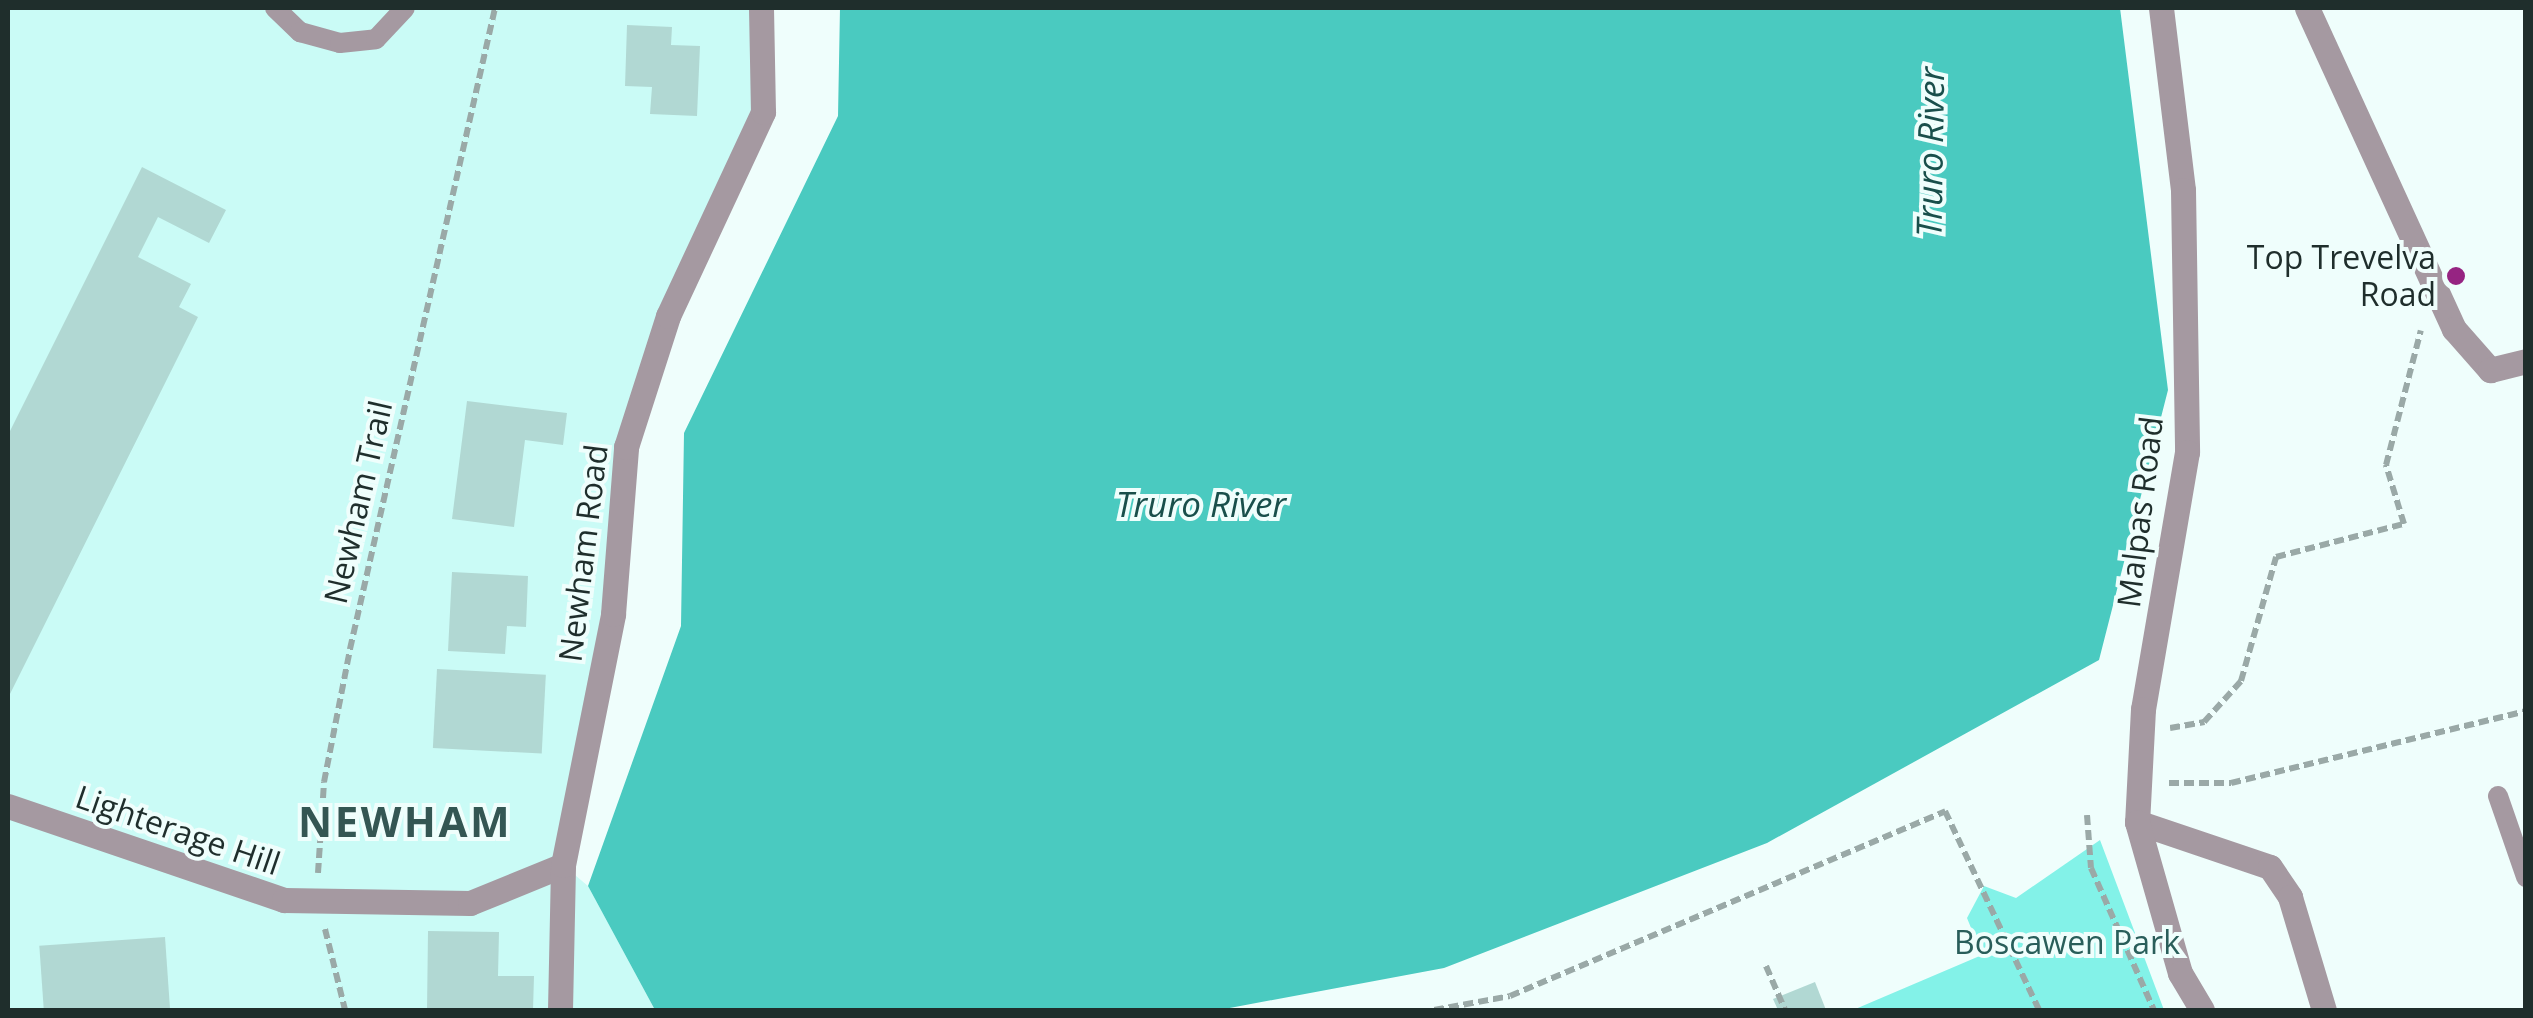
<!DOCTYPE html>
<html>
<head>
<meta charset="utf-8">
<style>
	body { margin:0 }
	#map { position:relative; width:2533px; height:1018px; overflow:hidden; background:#effefc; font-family:"Open Sans",sans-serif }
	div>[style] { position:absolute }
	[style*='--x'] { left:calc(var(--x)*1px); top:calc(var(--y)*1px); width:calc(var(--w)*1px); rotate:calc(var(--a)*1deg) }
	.built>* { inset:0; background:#cafbf6 }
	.green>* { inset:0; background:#83f2e8 }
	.water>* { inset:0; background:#4acac0 }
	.building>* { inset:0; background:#b1d8d3; transform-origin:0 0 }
	.path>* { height:6px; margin-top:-3px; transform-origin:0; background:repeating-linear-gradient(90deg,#9aa9a7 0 10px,transparent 0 15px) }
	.service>* { height:20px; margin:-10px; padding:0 10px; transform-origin:10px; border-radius:10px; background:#a599a1 }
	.minor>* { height:25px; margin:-12.5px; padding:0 12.5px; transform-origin:12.5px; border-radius:12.5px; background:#a599a1 }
	.tertiary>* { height:25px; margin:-12.5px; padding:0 12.5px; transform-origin:12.5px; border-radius:12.5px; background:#a599a1 }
	.dots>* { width:28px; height:28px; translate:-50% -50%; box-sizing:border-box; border:5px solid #effefc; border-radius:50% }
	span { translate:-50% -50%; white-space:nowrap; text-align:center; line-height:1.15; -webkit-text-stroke:8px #effefc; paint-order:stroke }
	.poi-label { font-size:32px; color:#1f2e2c }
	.right { translate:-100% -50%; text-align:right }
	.street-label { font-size:32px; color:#1f2e2c }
	.park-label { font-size:32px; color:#295e5a }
	.water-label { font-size:35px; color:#194f4b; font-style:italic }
	.district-label { font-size:42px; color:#345653; font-weight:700; letter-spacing:2.5px }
	.frame { position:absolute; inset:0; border:10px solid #1f2e2c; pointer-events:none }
</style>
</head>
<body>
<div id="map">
	<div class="built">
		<div style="clip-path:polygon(8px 8px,762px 8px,763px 112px,626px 447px,563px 865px,588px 886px,655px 1010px,8px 1010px)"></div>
	</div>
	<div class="green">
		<div style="clip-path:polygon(2100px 840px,2164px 1010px,1853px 1010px,1982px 955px,1967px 918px,1984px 886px,2016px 898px)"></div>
	</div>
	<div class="water">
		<div style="clip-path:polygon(840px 8px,2120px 8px,2168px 390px,2099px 660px,1767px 843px,1444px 968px,1219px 1010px,655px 1010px,588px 886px,681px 626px,684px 433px,838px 116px)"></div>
	</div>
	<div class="building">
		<div style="clip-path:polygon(627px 25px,672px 27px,671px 45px,700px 46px,697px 116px,650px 114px,652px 87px,625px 86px)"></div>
		<div style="clip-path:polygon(142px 167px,226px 210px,209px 243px,158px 217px,138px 257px,191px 284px,179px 307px,198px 317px,8px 698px,8px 435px)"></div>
		<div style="clip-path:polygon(467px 401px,567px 413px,563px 445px,525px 440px,514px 527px,452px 519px)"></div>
		<div style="clip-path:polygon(452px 572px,528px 576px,526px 627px,507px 626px,505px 654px,448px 651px)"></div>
		<div style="left:437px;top:669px;width:109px;height:79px;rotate:3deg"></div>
		<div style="clip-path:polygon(428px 931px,499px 932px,498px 976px,534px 976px,533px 1010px,427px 1010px)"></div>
		<div style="left:165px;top:937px;width:73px;height:126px;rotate:86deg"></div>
		<div style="clip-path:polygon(1815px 982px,1826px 1010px,1778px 1010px,1773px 999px)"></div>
	</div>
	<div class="path">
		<div style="--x:2170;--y:728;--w:35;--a:-10"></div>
		<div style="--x:2204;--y:722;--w:55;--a:-47.9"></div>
		<div style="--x:2241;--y:681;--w:129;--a:-74.2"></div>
		<div style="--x:2276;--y:557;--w:132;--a:-14.5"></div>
		<div style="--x:2404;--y:524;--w:62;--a:-107"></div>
		<div style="--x:2386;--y:465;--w:139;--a:-75.5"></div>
		<div style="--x:2169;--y:783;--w:62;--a:0"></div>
		<div style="--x:2231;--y:783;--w:304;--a:-13.7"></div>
		<div style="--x:2087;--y:815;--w:53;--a:85.7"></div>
		<div style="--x:2091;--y:868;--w:155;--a:66.1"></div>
		<div style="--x:318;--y:873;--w:91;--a:-86.2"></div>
		<div style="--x:324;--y:782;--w:136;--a:-78.9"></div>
		<div style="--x:350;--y:649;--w:657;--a:-77.25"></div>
		<div style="--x:325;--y:929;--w:83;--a:76.1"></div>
		<div style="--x:1766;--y:966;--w:48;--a:66.6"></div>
		<div style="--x:1434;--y:1010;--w:77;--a:-10.4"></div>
		<div style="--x:1510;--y:996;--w:473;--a:-23"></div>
		<div style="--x:1945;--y:811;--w:220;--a:64.7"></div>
	</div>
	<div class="service">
		<div style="--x:275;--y:8;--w:35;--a:44"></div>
		<div style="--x:300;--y:32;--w:41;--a:15.4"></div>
		<div style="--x:340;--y:43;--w:36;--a:-6"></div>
		<div style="--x:376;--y:39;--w:42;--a:-46.9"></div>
		<div style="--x:2498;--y:796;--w:86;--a:70.9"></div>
	</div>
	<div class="minor">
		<div style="--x:2307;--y:8;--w:353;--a:65.4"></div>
		<div style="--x:2454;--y:329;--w:55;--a:48.7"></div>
		<div style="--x:2490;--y:370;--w:37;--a:-14"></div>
		<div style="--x:8;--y:806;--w:292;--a:18.8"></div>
		<div style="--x:284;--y:900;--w:186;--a:0.9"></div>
		<div style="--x:470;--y:903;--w:100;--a:-22.2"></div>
		<div style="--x:2137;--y:822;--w:140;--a:18.7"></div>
		<div style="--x:2270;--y:867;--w:36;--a:56"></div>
		<div style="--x:2290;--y:897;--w:118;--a:73.3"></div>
	</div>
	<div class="tertiary">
		<div style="--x:2161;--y:8;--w:183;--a:83.1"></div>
		<div style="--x:2183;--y:190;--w:262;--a:89.1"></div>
		<div style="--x:2187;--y:452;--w:261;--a:99.7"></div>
		<div style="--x:2143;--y:709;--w:113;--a:93"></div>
		<div style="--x:2137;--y:822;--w:157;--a:74.1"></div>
		<div style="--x:2180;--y:973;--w:43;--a:59.3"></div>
		<div style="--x:560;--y:1010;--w:145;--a:-88.8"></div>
		<div style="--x:563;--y:865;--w:256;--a:-78.7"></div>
		<div style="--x:613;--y:614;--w:168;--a:-85.5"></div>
		<div style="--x:626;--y:447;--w:138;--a:-72.2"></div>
		<div style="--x:668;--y:316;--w:225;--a:-65"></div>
		<div style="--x:763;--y:112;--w:104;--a:-91.1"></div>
	</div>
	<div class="dots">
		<div style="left:2456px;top:276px;background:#962482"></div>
	</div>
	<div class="poi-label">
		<span class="right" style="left:2436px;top:276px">Top Trevelva<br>Road</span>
	</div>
	<div class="street-label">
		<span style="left:358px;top:502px;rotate:-77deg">Newham Trail</span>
		<span style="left:2140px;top:512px;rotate:-83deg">Malpas Road</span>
		<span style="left:583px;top:553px;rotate:-83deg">Newham Road</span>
		<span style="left:178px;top:830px;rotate:19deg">Lighterage Hill</span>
	</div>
	<div class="park-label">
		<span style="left:2067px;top:942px">Boscawen Park</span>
	</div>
	<div class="water-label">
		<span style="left:1930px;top:152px;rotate:-89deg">Truro River</span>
		<span style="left:1201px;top:504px">Truro River</span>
	</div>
	<div class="district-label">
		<span style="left:405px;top:821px">NEWHAM</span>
	</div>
	<div class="frame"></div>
</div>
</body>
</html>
